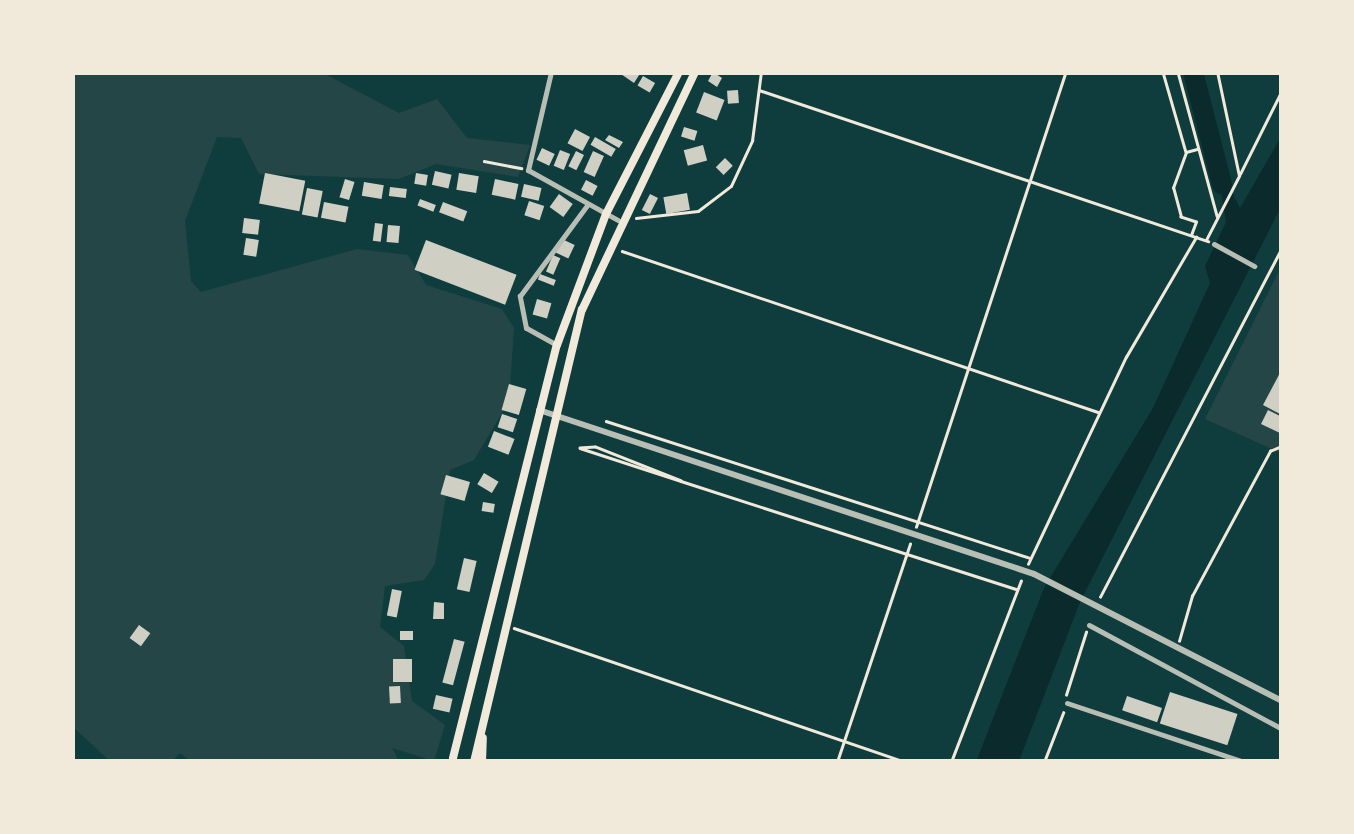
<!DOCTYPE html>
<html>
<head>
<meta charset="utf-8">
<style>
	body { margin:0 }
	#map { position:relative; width:1354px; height:834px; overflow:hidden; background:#0f3d3e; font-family:Arial,sans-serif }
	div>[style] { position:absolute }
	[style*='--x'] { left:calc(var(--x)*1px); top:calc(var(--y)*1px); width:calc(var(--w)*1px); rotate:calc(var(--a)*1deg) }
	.green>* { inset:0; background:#244646 }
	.water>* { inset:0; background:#0a2a2b }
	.river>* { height:20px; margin:-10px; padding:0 10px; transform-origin:10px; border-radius:10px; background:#0a2a2b }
	.building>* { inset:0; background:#cfcfc3; transform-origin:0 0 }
	.path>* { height:2.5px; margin:-1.25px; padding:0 1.25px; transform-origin:1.25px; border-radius:1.25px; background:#f1e9da }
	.minor>* { height:5px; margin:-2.5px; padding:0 2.5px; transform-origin:2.5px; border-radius:2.5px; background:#b8beb3 }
	.tertiary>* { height:6px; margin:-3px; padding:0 3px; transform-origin:3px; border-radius:3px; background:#b8beb3 }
	.primary>* { height:8px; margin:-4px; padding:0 4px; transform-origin:4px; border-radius:4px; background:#f1e9da }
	span { translate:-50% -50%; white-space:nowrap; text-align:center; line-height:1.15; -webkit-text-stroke:8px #f1e9da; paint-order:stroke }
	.frame { position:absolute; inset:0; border:75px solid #f1e9da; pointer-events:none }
</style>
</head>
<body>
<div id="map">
	<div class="green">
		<div style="clip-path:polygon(72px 73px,323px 73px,399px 113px,437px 99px,467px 138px,530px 145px,518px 177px,436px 164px,399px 179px,259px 174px,241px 138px,217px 137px,185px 221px,191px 281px,201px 292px,357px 249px,408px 255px,426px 285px,502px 309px,514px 328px,509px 401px,474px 460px,450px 470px,435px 564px,424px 580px,385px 586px,380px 627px,404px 646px,412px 701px,445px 725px,434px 761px,392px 748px,399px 761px,192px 762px,180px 753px,172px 761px,110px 761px,73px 727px)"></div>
		<div style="clip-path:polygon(1281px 267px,1281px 453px,1205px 419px)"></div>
	</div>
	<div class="water">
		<div style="clip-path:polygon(1281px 137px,1281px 207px,1080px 602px,1019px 761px,976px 762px,1044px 588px,1153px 408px,1210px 283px,1205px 266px,1226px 222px,1216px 161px,1240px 208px)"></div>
	</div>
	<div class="river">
		<div style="--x:1193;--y:72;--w:116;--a:75.5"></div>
	</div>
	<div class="building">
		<div style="clip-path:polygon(618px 72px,641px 72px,634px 83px)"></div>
		<div style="clip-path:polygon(713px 72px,722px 78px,717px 87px,708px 81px)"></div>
		<div style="left:643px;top:76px;width:14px;height:11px;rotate:30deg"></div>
		<div style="left:738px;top:90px;width:13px;height:11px;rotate:86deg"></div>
		<div style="left:704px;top:92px;width:22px;height:22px;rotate:21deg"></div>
		<div style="left:684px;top:127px;width:14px;height:10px;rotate:17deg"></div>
		<div style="left:575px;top:129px;width:17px;height:16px;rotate:28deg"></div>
		<div style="clip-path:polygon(609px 135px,623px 142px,619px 148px,605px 140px)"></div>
		<div style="left:595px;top:137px;width:24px;height:9px;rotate:30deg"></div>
		<div style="left:703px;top:145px;width:16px;height:20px;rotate:75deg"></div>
		<div style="left:542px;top:148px;width:14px;height:13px;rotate:25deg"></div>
		<div style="left:560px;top:150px;width:11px;height:17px;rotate:22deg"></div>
		<div style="left:576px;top:151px;width:9px;height:17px;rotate:27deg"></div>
		<div style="left:593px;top:151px;width:12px;height:23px;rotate:24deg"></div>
		<div style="left:725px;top:158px;width:11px;height:13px;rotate:45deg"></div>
		<div style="left:435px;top:171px;width:17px;height:14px;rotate:13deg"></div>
		<div style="left:265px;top:173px;width:41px;height:31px;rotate:11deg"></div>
		<div style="left:416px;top:173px;width:12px;height:11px;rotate:9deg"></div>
		<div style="left:459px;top:173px;width:20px;height:17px;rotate:9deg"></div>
		<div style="left:345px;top:179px;width:10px;height:19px;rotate:17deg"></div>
		<div style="left:495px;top:179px;width:24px;height:16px;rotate:12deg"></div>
		<div style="left:586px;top:180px;width:13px;height:11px;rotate:27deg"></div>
		<div style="left:364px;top:182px;width:20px;height:14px;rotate:9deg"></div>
		<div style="left:524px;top:184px;width:18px;height:13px;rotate:13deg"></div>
		<div style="left:390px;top:187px;width:17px;height:9px;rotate:7deg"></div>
		<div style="left:307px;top:188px;width:16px;height:27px;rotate:11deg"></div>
		<div style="left:687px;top:193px;width:17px;height:24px;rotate:80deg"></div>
		<div style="left:559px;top:194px;width:17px;height:16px;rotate:36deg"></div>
		<div style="left:650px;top:194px;width:9px;height:18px;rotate:27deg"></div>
		<div style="left:420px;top:199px;width:17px;height:7px;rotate:21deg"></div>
		<div style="left:529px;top:201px;width:16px;height:15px;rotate:18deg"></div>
		<div style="left:324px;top:202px;width:25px;height:16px;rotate:11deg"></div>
		<div style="left:443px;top:202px;width:26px;height:11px;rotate:21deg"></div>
		<div style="left:244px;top:218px;width:16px;height:15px;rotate:7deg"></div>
		<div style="left:375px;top:223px;width:8px;height:18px;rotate:7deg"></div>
		<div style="left:388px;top:225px;width:12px;height:17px;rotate:5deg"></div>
		<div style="left:246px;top:238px;width:13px;height:17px;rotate:9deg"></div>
		<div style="left:562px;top:239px;width:14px;height:15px;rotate:25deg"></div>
		<div style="left:426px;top:240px;width:97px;height:32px;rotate:21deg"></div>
		<div style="left:553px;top:255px;width:8px;height:18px;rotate:23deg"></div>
		<div style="left:540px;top:274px;width:17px;height:6px;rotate:21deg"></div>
		<div style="left:537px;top:299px;width:15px;height:16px;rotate:16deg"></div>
		<div style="clip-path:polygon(1282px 369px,1282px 415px,1263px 405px)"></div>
		<div style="left:509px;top:384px;width:18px;height:27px;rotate:16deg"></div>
		<div style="clip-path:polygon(1268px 410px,1282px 417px,1282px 434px,1261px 424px)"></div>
		<div style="left:502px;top:414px;width:16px;height:14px;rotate:18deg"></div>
		<div style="left:494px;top:431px;width:22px;height:17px;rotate:21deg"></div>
		<div style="left:484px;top:473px;width:17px;height:13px;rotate:31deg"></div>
		<div style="left:446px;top:475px;width:25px;height:20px;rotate:16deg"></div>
		<div style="left:483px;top:502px;width:12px;height:9px;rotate:9deg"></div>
		<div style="left:464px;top:558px;width:13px;height:32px;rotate:13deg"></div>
		<div style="left:392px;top:589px;width:10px;height:27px;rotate:11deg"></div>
		<div style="clip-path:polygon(434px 602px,444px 603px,444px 619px,433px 619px)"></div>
		<div style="left:139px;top:625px;width:14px;height:16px;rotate:36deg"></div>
		<div style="left:400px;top:631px;width:13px;height:9px"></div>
		<div style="left:454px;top:639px;width:11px;height:45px;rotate:15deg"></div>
		<div style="left:393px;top:659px;width:19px;height:23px"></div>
		<div style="left:400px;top:686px;width:17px;height:11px;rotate:87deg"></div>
		<div style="left:1170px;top:692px;width:71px;height:33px;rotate:18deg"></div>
		<div style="left:436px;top:695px;width:17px;height:14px;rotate:13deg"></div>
		<div style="left:1127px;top:696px;width:37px;height:15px;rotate:19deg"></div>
	</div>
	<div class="path">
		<div style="--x:1163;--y:72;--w:83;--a:74"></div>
		<div style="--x:1178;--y:72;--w:149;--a:74.8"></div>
		<div style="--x:759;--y:90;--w:474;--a:18.6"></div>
		<div style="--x:484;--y:161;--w:38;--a:11"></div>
		<div style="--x:1240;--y:174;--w:94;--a:-63.4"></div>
		<div style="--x:636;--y:218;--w:62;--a:-6.4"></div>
		<div style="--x:698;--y:211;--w:41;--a:-37.1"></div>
		<div style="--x:731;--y:186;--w:50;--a:-65"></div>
		<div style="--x:752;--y:141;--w:70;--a:-82.6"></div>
		<div style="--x:1191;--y:235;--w:14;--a:-69"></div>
		<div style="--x:1196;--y:222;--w:16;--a:-162"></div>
		<div style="--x:1181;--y:217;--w:30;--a:-105"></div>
		<div style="--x:1173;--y:188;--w:38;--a:-70"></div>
		<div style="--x:1186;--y:152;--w:11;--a:-15"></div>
		<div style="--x:1206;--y:240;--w:72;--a:-62.7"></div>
		<div style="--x:1239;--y:176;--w:106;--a:-101.9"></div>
		<div style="--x:622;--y:251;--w:502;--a:18.69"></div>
		<div style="--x:606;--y:421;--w:445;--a:17.9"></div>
		<div style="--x:681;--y:481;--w:92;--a:-158.4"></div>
		<div style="--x:595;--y:447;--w:15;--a:176"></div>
		<div style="--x:580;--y:448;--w:106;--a:18.1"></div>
		<div style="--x:681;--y:481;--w:237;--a:17.9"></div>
		<div style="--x:907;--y:554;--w:114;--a:17.8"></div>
		<div style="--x:916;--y:527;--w:479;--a:-71.8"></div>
		<div style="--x:1028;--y:564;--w:229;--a:-64.7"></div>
		<div style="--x:1126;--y:357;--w:139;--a:-59.7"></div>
		<div style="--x:1100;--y:597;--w:394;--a:-62.5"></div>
		<div style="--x:514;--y:628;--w:413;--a:18.9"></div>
		<div style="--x:1179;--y:641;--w:47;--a:-73.9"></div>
		<div style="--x:1192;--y:596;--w:165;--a:-61.7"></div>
		<div style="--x:1270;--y:451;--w:13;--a:-23"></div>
		<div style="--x:1066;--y:695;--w:66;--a:-72.4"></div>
		<div style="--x:837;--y:762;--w:230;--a:-71.5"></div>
		<div style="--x:951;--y:762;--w:194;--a:-68.9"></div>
		<div style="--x:1044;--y:762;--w:53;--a:-68.8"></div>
	</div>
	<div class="minor">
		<div style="--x:551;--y:72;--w:101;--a:103.2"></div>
		<div style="--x:528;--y:170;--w:103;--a:29.1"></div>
		<div style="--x:1214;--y:244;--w:46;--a:28.8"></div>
		<div style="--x:557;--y:345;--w:35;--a:-151"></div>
		<div style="--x:526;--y:328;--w:33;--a:-101"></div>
		<div style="--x:520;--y:296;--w:114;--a:-53.5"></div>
		<div style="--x:1089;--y:625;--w:219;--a:28.3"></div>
		<div style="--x:1067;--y:703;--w:187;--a:18.4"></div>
	</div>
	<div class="tertiary">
		<div style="--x:539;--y:410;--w:521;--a:18.33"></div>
		<div style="--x:1034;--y:574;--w:279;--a:27.1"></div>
	</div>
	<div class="primary">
		<div style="--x:453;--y:758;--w:426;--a:-75.9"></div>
		<div style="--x:557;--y:345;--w:140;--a:-69.5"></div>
		<div style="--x:606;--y:214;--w:160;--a:-62.8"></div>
		<div style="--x:474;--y:762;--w:465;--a:-76.6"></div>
		<div style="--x:582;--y:310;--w:263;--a:-64.6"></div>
		<div style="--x:482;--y:762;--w:24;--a:-88"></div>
	</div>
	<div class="frame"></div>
</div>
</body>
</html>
